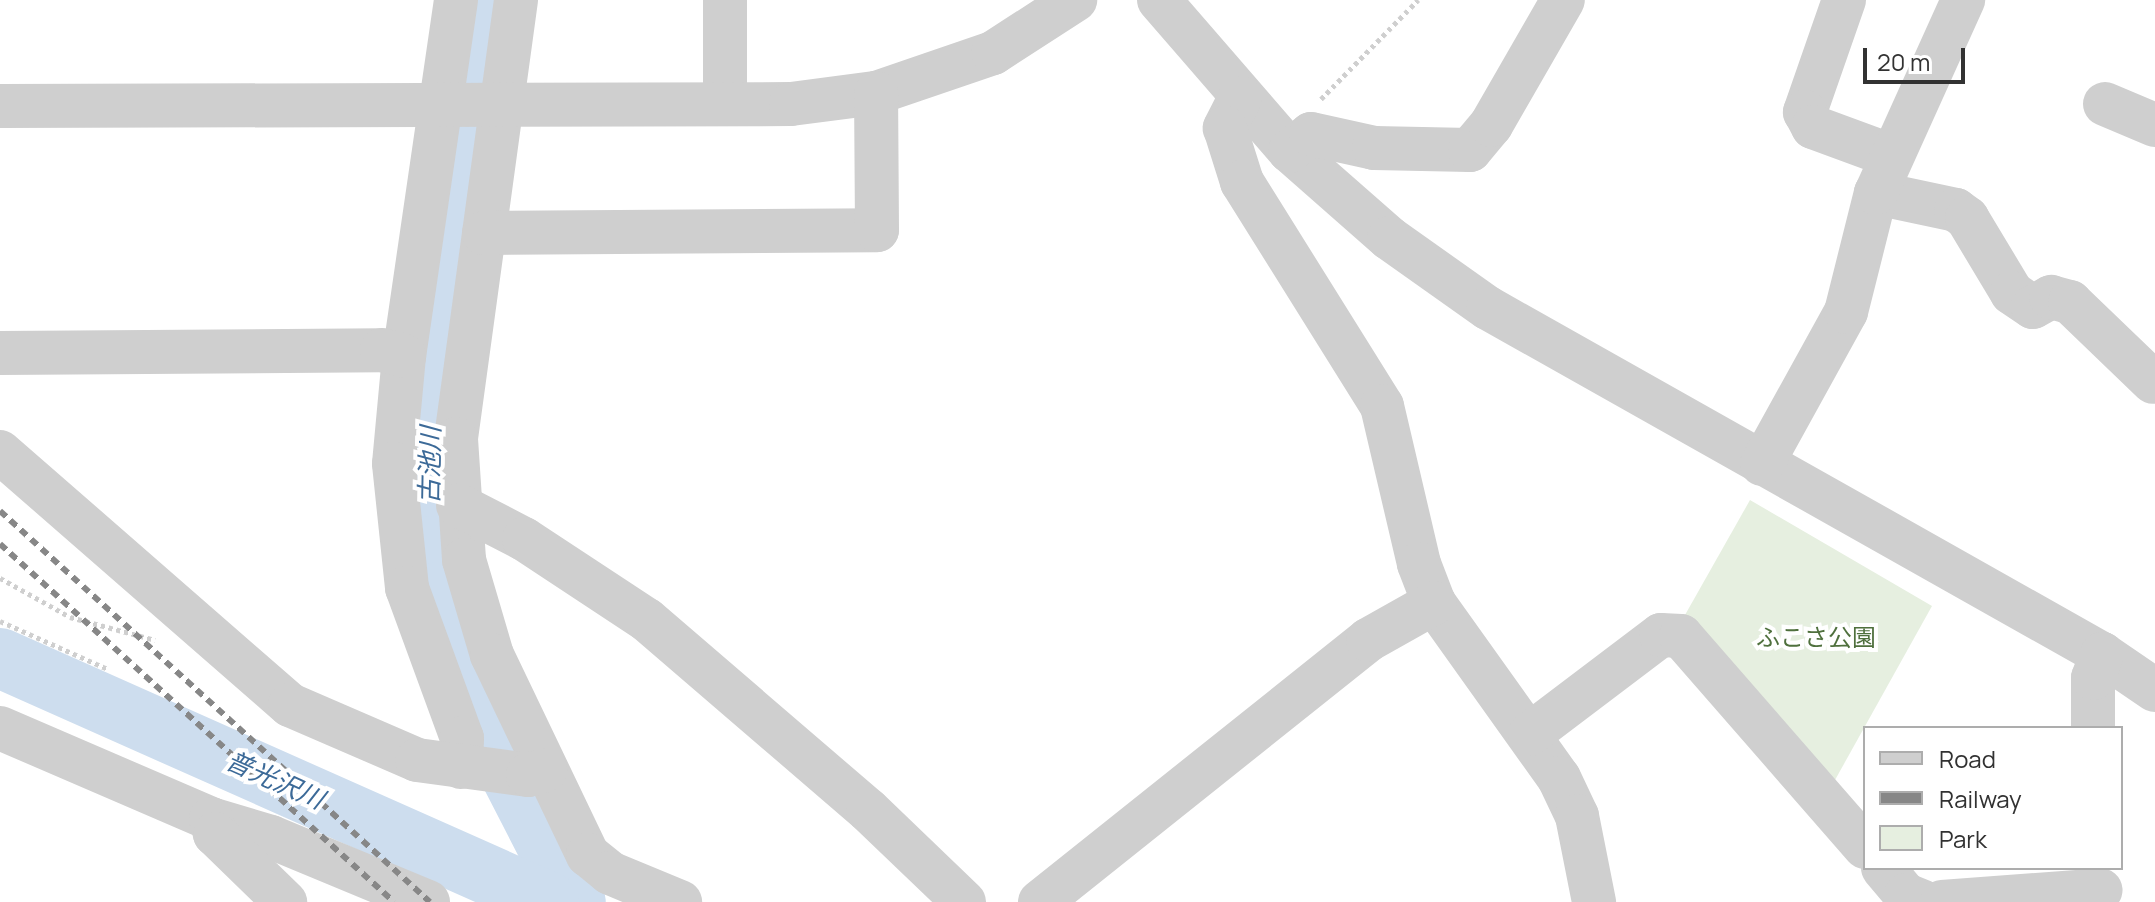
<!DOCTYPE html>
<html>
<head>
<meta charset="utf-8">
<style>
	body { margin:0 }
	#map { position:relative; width:2155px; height:902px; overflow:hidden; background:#fff; font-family:Manrope,"Noto Sans JP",sans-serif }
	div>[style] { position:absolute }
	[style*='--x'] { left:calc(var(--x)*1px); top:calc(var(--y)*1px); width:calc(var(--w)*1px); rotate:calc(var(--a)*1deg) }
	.green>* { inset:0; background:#e6efe0 }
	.river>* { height:60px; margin:-30px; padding:0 30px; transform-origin:30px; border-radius:30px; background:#cdddee }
	.path>* { height:5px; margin-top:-2.5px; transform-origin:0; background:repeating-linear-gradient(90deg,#cfcfcf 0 4px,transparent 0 8px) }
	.minor>* { height:44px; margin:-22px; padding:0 22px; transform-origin:22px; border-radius:22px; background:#cfcfcf }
	.rail>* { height:6px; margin-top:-3px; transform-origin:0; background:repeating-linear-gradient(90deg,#878787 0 8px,transparent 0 14px) }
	span { translate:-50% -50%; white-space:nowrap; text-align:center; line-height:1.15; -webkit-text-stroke:8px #fff; paint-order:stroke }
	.park-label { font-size:24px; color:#4f703d }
	.water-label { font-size:26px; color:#3c6a98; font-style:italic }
	.legend { position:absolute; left:1863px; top:726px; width:260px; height:144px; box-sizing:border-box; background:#fff; border:2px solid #adadad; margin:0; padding:10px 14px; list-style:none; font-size:24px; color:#323232 }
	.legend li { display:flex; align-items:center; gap:16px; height:40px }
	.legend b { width:40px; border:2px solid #adadad }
	.scale { position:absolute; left:1863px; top:48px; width:102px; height:36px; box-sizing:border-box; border:4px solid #323232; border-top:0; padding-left:10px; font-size:24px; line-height:28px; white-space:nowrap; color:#323232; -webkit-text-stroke:6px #fff; paint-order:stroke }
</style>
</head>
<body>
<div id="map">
	<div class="green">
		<div style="clip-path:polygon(1750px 500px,1932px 606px,1835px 780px,1685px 615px)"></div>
	</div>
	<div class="river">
		<div style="--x:483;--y:0;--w:455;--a:97.2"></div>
		<div style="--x:426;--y:451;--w:95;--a:87.6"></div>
		<div style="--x:430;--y:546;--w:47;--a:80.1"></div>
		<div style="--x:438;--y:592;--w:113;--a:72.5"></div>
		<div style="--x:472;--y:700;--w:227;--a:62.8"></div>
		<div style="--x:0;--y:658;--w:601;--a:23.96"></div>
	</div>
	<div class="path">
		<div style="--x:1321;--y:99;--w:139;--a:-45.6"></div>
		<div style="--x:0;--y:578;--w:80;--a:29.1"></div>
		<div style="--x:70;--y:617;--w:88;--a:15.1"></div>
		<div style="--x:0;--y:621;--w:118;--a:24"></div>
	</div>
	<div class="minor">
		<div style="--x:456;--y:0;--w:360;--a:98.3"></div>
		<div style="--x:404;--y:356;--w:108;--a:95.3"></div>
		<div style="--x:394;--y:464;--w:125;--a:84"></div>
		<div style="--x:407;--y:588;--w:160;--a:69.9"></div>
		<div style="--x:462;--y:738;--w:29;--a:92"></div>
		<div style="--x:516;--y:0;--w:443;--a:97.8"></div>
		<div style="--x:456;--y:439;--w:121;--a:86.2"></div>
		<div style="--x:464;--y:560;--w:99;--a:73.6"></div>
		<div style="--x:492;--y:655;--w:222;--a:64.4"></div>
		<div style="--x:588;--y:855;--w:28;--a:39"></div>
		<div style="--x:610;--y:873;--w:76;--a:22.5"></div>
		<div style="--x:1159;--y:0;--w:200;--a:49.1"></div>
		<div style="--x:1290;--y:151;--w:132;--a:41.3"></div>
		<div style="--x:1389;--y:238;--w:121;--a:35.3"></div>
		<div style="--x:1488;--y:308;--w:705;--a:29.4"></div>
		<div style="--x:2102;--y:654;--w:64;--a:34.2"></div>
		<div style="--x:1844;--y:0;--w:119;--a:109.2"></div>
		<div style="--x:1805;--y:112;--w:17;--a:62"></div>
		<div style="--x:1813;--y:127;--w:84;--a:20.2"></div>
		<div style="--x:1240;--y:98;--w:34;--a:117"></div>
		<div style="--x:1225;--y:128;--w:57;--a:72.5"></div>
		<div style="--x:1242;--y:182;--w:264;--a:58"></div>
		<div style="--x:1382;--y:406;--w:162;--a:76.8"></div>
		<div style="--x:1419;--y:564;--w:42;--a:69"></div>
		<div style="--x:1434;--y:603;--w:215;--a:54.5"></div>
		<div style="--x:1559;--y:778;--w:42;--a:64.7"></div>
		<div style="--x:1577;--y:816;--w:88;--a:78.8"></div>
		<div style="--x:725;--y:104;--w:104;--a:-90"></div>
		<div style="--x:2105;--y:104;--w:54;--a:22.8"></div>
		<div style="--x:0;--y:106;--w:791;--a:-0.14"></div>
		<div style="--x:791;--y:104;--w:86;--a:-7.4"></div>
		<div style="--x:876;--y:93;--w:124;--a:-18.9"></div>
		<div style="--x:993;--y:53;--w:98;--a:-32.9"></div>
		<div style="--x:1290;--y:151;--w:27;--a:-39"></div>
		<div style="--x:1311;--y:134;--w:65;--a:12.5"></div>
		<div style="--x:1374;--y:148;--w:96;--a:1.2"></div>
		<div style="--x:1470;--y:150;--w:33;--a:-50"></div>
		<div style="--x:1491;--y:125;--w:144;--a:-60.1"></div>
		<div style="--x:1876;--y:193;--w:82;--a:12"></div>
		<div style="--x:1956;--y:210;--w:14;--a:36"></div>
		<div style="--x:1967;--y:218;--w:87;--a:59"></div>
		<div style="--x:2012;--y:293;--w:25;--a:34"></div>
		<div style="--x:2033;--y:307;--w:21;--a:-29"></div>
		<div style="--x:2051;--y:297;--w:20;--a:15"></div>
		<div style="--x:2070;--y:302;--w:115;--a:43.9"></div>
		<div style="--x:484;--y:233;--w:393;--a:-0.4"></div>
		<div style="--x:877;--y:230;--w:137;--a:-90.4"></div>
		<div style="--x:0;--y:353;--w:382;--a:-0.4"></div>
		<div style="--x:382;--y:350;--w:23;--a:15"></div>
		<div style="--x:0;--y:452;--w:385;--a:41.1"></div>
		<div style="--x:290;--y:705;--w:138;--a:23.4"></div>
		<div style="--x:417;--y:760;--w:112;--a:7.7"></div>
		<div style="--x:528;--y:775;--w:18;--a:-16"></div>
		<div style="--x:1762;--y:464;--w:174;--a:-61.1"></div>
		<div style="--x:1846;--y:312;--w:123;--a:-75.9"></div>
		<div style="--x:1876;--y:193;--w:212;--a:-65.7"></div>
		<div style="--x:458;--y:505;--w:74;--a:27.3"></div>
		<div style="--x:524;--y:539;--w:147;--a:33.4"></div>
		<div style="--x:647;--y:620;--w:291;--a:40.7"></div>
		<div style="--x:868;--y:810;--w:133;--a:43.8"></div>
		<div style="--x:0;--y:728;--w:230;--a:23.3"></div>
		<div style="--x:211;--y:819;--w:63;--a:16.7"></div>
		<div style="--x:271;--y:837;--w:170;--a:22.5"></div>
		<div style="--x:2093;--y:728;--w:50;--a:-90"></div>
		<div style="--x:2093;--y:678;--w:26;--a:-69"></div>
		<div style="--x:1530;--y:734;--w:164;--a:-37.1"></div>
		<div style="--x:1661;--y:635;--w:20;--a:3"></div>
		<div style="--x:1681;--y:636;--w:280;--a:48.9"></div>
		<div style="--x:211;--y:819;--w:16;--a:75"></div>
		<div style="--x:215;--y:834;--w:98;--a:44.2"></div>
		<div style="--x:1883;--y:868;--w:35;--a:50"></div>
		<div style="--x:1906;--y:895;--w:18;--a:22"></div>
		<div style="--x:1040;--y:902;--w:420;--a:-38.6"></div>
		<div style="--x:1368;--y:640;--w:76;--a:-29.3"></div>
		<div style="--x:1942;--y:902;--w:159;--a:-4.3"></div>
	</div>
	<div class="rail">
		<div style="--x:0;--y:511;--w:581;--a:42.28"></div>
		<div style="--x:0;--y:544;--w:532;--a:42.26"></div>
	</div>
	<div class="park-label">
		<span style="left:1816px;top:637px">ふこさ公園</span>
	</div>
	<div class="water-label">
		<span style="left:430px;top:465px;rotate:-89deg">古池川</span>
		<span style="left:275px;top:780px;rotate:24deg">普光沢川</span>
	</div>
	<ul class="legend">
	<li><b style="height:10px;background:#cfcfcf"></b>Road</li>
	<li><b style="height:10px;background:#878787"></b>Railway</li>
	<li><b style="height:22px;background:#e6efe0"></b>Park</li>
	</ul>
	<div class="scale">20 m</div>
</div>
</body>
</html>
